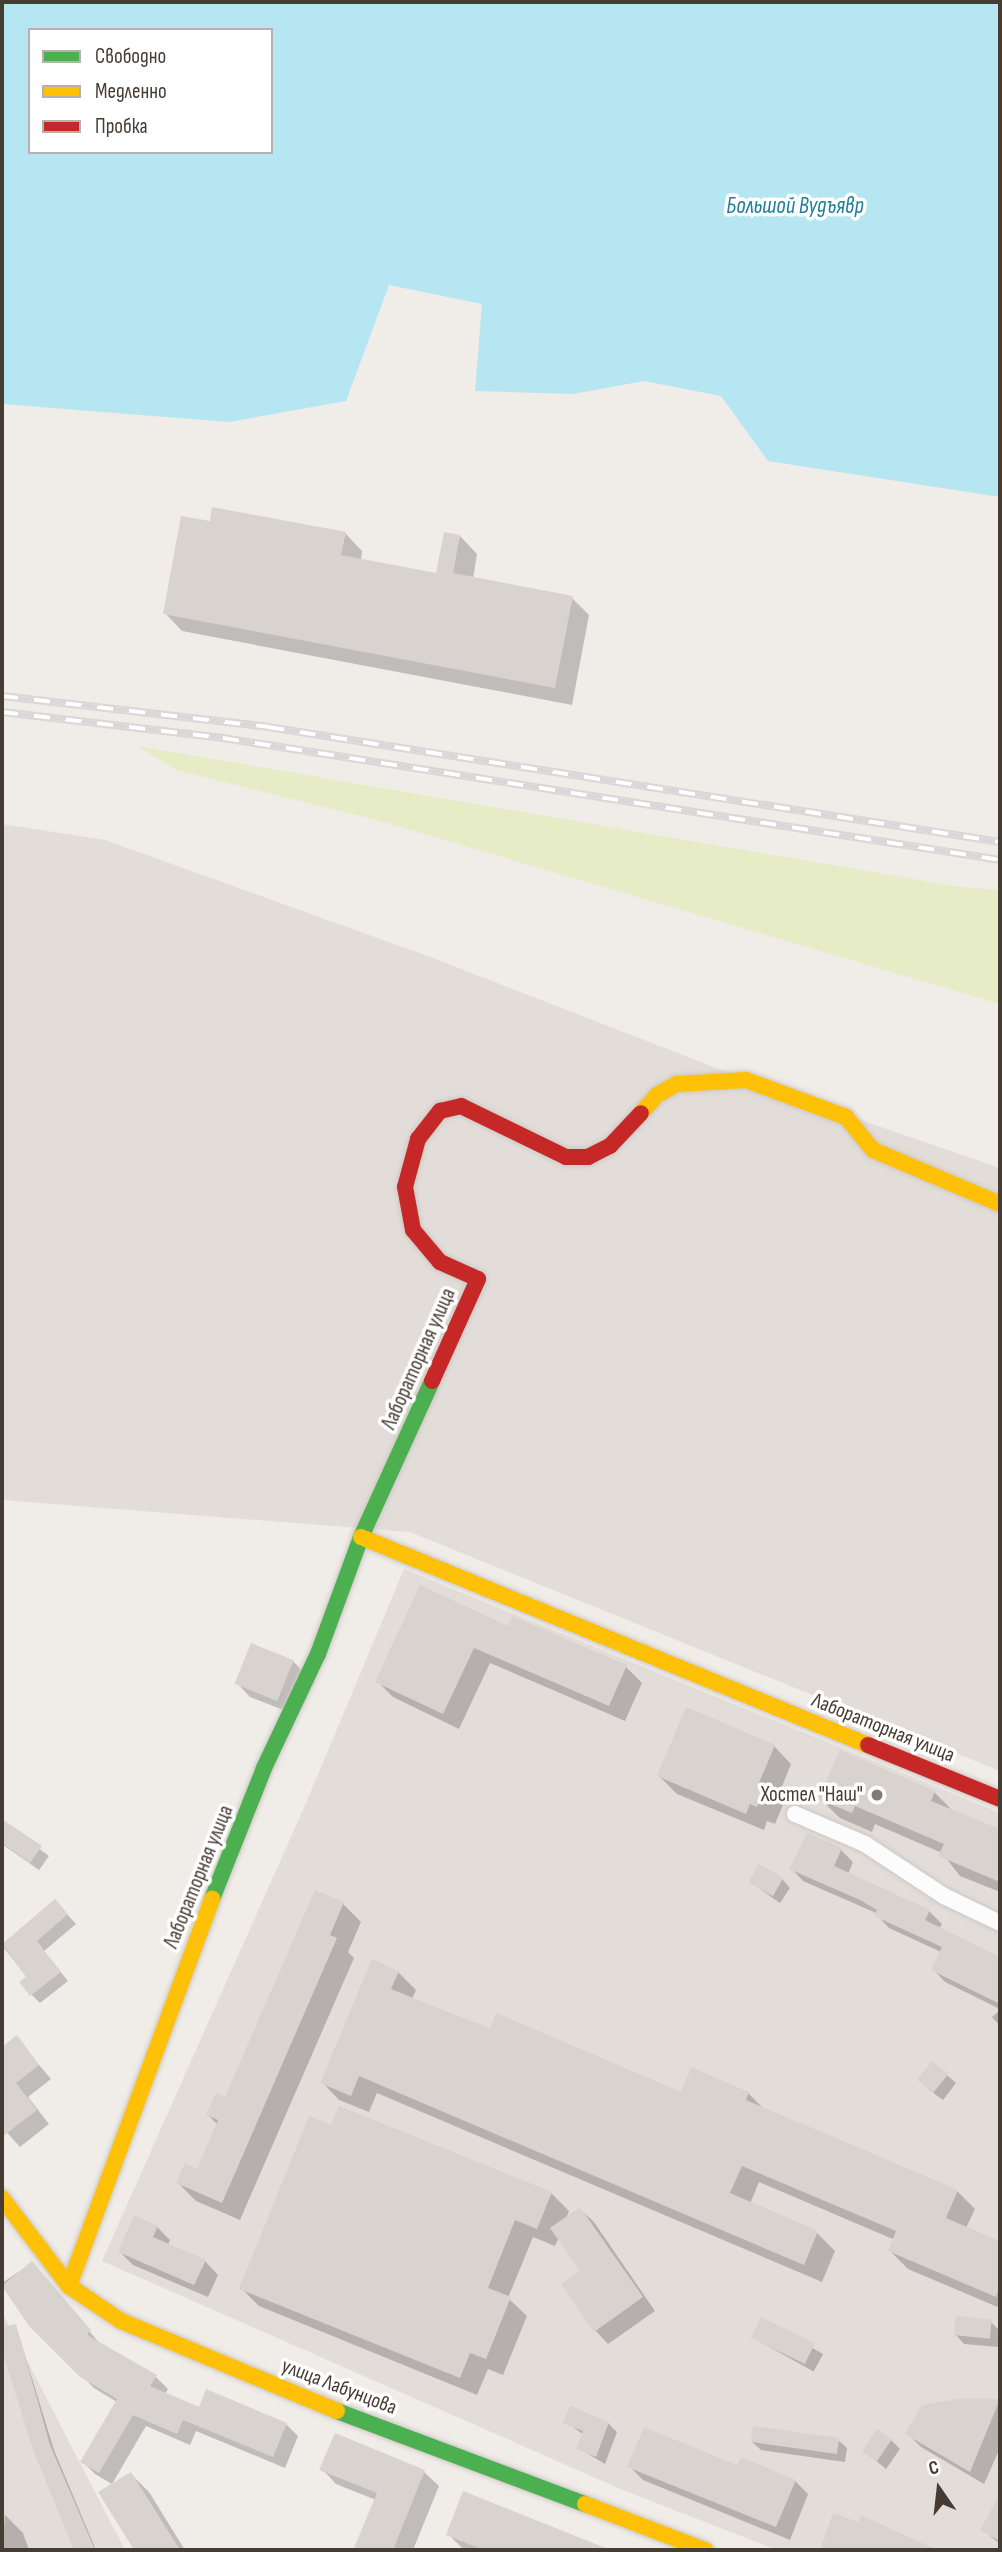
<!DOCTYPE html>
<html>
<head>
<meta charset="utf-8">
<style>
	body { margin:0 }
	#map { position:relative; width:1002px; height:2552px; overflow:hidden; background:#f0ece8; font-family:"Sofia Sans Condensed",sans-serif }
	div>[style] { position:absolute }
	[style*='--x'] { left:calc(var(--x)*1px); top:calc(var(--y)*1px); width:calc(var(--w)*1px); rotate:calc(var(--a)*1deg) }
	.industrial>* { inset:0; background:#e3ddd9 }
	.green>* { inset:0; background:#e5ecc6 }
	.water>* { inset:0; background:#b5e6f2 }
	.shadow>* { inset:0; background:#0003; transform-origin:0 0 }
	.building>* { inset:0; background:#d8d3cf; transform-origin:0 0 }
	.roads { filter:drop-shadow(0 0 2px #cdc8c4) drop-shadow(0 0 2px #cdc8c4) }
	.street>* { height:16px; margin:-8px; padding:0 8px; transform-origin:8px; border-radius:8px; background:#fdfcfc }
	.fast>* { height:16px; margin:-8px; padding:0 8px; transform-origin:8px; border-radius:8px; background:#4caf50 }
	.slow>* { height:16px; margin:-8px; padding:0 8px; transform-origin:8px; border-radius:8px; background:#ffc107 }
	.jam>* { height:16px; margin:-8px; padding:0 8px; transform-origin:8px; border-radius:8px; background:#c62828 }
	.rail>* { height:8px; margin-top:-4px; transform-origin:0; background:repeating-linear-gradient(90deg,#fff 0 16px,#d9d8d8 0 32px); box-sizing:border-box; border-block:2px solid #d9d8d8 }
	.dots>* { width:19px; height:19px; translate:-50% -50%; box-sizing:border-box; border:4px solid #fff; border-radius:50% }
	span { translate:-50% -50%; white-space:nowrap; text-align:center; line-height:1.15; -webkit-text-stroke:7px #fff; paint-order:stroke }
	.street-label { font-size:21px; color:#473c34 }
	.poi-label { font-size:21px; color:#473c34 }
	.right { translate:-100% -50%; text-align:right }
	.water-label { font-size:23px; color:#207f9a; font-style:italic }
	.frame { position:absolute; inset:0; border:4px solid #473c34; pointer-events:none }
	.legend { position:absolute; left:28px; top:28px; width:245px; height:126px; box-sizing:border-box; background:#fff; border:2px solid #b5b1ae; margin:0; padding:9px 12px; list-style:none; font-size:21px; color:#473c34 }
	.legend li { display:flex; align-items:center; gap:14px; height:35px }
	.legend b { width:35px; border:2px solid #b5b1ae }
	.north { position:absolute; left:904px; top:2454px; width:70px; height:70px; -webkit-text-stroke:5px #fff; paint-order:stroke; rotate:346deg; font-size:19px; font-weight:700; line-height:28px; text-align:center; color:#473c34 }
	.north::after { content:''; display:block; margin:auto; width:24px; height:32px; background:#473c34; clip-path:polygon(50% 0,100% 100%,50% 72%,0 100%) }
</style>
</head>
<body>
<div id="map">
	<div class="industrial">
		<div style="clip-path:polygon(2px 824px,105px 840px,433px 958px,765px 1087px,1000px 1168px,1000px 1771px,410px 1532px,2px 1500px)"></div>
		<div style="clip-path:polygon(404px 1569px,1000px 1813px,1000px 2550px,777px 2550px,623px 2490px,102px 2261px,306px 1803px)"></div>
		<div style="clip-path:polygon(2px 2312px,125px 2550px,2px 2550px)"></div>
	</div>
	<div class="green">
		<div style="clip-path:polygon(137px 746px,960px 887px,1000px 890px,1000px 1004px,377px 820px,176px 770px)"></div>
	</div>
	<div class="water">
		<div style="clip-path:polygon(evenodd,2px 2px,1000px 2px,1000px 497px,768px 461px,721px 396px,644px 381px,573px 394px,475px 391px,482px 304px,389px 285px,346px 401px,229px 422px,2px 404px,2px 2px,30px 30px,271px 30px,271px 152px,30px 152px,30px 30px)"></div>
	</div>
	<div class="shadow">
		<div style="clip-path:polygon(345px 533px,362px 551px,361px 561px,438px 575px,460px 536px,477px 554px,473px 579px,572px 598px,589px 615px,572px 705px,182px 631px,165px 613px)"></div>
		<div style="clip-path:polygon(509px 1628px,626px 1667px,642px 1683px,625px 1721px,490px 1663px,459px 1729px,393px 1697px,377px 1681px)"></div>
		<div style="clip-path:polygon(293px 1661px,306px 1675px,291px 1713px,250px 1697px,237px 1683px)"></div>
		<div style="clip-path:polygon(774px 1746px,791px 1764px,777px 1799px,783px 1805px,775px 1824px,767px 1821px,764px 1830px,677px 1794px,659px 1776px)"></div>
		<div style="clip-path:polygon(934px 1792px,955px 1813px,1000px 1833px,1000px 1892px,960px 1876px,942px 1853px,875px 1824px,872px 1832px,840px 1818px,820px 1799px)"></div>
		<div style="clip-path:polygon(2px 1821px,49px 1856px,39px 1870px,2px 1844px)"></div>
		<div style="clip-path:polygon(841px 1850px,853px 1862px,848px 1874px,929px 1911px,942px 1924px,939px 1929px,1000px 1958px,1000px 2009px,945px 1982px,933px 1969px,941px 1952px,889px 1928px,874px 1912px,803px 1881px,791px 1868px)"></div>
		<div style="clip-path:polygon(782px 1879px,790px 1888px,780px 1903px,750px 1882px)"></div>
		<div style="clip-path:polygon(316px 1892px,343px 1904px,361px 1922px,348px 1952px,354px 1958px,240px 2220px,196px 2201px,178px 2183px,198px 2171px,218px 2125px,208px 2115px,226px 2099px)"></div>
		<div style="clip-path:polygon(55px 1901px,76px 1924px,44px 1951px,68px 1981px,40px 2003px,31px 1994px,28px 1977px,2px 1946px)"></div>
		<div style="clip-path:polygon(398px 1972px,416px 1990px,412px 1999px,491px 2031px,682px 2094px,748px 2093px,765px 2110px,957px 2191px,975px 2209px,966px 2228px,1000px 2243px,1000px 2308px,908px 2269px,890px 2251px,895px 2240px,759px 2182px,750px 2204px,817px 2233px,835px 2251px,822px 2282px,377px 2093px,369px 2112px,339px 2100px,322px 2082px)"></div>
		<div style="clip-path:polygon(1000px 2010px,1000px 2026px,992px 2017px)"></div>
		<div style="clip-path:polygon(16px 2038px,51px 2079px,28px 2097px,49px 2124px,20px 2147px,2px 2127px,2px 2049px)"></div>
		<div style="clip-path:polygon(933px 2063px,956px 2083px,943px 2100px,928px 2089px)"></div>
		<div style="clip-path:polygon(551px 2193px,569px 2211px,566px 2219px,580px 2209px,594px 2222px,655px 2311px,608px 2344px,595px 2330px,582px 2271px,559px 2237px,555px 2246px,533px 2237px,508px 2298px,527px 2316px,503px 2375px,488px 2369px,477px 2395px,259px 2306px,241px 2288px)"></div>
		<div style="clip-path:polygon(157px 2227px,170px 2240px,168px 2245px,205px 2261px,218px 2275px,208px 2297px,133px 2265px,120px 2252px)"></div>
		<div style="clip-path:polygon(32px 2263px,101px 2345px,156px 2377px,168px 2389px,165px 2394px,200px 2409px,286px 2424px,298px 2436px,285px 2468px,196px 2431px,190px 2445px,146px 2426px,112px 2484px,95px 2474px,83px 2462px,117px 2402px,94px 2388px,31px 2325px,2px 2283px)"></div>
		<div style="left:762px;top:2320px;width:70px;height:20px;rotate:29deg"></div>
		<div style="clip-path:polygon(991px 2322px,1000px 2331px,998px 2347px,964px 2344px,956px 2335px)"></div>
		<div style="clip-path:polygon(16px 2326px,54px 2450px,96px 2550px,76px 2550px,34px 2450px,2px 2344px,2px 2329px)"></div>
		<div style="clip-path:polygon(963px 2400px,1000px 2400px,1000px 2448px,984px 2484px,921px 2447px,907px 2433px)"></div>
		<div style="clip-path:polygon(566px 2422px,608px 2423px,617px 2432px,605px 2464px,578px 2448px,584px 2435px)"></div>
		<div style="clip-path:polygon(335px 2435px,424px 2472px,439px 2486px,413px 2550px,355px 2550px,376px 2500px,336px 2484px,322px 2469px)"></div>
		<div style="clip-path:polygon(838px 2440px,847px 2448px,845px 2462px,761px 2450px,752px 2442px)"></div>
		<div style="clip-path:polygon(891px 2440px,900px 2449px,886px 2469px,864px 2451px)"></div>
		<div style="clip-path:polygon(629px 2466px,738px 2468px,795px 2481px,808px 2494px,790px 2540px,643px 2480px)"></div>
		<div style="clip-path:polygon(131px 2474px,149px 2492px,185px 2550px,137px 2550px,101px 2493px)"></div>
		<div style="clip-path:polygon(464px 2494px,609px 2550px,464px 2550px,448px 2534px)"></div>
		<div style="clip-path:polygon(1000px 2498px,1000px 2544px,982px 2529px)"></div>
		<div style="clip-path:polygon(5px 2515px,23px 2533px,29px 2550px,2px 2550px)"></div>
		<div style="clip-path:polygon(834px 2515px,859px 2524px,862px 2517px,935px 2550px,822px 2550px)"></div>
	</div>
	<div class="building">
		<div style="clip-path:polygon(212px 507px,346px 532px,341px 555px,436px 573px,444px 532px,460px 535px,453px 573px,573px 596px,555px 688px,163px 614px,181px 516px,210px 521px)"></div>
		<div style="clip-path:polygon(420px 1585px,508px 1626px,512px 1616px,627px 1665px,609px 1706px,474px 1648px,443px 1714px,375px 1682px)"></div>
		<div style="left:251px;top:1643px;width:46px;height:44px;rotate:22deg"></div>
		<div style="clip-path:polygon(686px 1707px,775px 1745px,759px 1783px,766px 1786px,757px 1807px,750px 1804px,746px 1814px,657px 1776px)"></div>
		<div style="clip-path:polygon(840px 1750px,935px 1791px,931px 1801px,1000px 1829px,1000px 1882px,938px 1856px,944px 1844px,855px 1806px,852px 1813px,818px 1799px)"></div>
		<div style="clip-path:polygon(2px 1819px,42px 1846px,30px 1863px,2px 1843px)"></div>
		<div style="clip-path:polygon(807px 1833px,842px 1848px,834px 1866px,930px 1910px,925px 1920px,1000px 1957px,1000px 2004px,931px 1970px,942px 1947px,874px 1916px,877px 1910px,860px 1900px,789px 1869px)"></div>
		<div style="left:759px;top:1864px;width:28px;height:21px;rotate:30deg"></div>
		<div style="clip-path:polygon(315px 1890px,344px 1902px,330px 1935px,337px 1938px,222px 2203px,176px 2183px,185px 2163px,197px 2169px,218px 2120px,206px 2115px,216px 2093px,225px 2097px)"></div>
		<div style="clip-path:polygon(55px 1899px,68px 1914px,37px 1941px,61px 1972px,30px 1996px,19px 1982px,26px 1977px,2px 1944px)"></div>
		<div style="clip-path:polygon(372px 1959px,399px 1971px,391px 1989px,438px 2008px,490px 2028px,496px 2013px,681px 2092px,691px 2067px,749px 2092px,746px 2100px,958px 2190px,946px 2218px,1000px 2241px,1000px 2286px,996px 2297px,888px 2251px,896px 2231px,742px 2166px,730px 2193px,818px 2231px,804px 2265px,359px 2076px,351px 2096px,320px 2083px)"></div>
		<div style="clip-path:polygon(17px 2035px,39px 2065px,16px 2083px,37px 2110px,2px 2137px,2px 2047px)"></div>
		<div style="left:932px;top:2061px;width:21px;height:24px;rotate:39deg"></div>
		<div style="clip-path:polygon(339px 2106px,552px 2192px,537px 2229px,515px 2220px,488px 2288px,511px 2297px,486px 2359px,470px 2353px,460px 2378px,239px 2289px,309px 2116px,331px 2125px)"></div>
		<div style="clip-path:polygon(580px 2207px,643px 2297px,594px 2332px,561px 2284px,580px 2271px,550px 2228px)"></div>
		<div style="clip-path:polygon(134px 2215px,158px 2226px,153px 2237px,206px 2260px,194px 2285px,118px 2252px)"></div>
		<div style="clip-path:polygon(32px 2261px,91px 2330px,87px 2335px,157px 2375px,150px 2386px,199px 2407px,206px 2389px,287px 2423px,273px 2457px,183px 2420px,177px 2434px,133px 2415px,99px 2473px,80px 2462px,117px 2399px,79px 2376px,29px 2326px,2px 2286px)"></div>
		<div style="left:956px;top:2316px;width:36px;height:19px;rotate:6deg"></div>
		<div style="left:761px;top:2317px;width:60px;height:23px;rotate:26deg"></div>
		<div style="clip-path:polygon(16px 2324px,50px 2445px,95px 2550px,74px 2550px,33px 2450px,2px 2350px,2px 2327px)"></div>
		<div style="clip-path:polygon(963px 2398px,1000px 2399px,970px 2472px,905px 2434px,922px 2405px)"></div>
		<div style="clip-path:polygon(570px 2406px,609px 2422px,596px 2457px,576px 2449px,583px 2431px,563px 2423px)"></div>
		<div style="left:753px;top:2426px;width:87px;height:16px;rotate:8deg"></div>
		<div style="clip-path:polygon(644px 2427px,737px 2465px,741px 2457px,796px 2480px,776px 2527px,627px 2467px)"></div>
		<div style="left:877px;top:2429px;width:18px;height:27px;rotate:34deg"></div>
		<div style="clip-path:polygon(335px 2433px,425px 2470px,393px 2550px,353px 2550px,377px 2493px,319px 2470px)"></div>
		<div style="clip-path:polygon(131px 2472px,180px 2550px,134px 2550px,98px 2492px)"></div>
		<div style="clip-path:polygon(463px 2491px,608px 2549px,608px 2550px,484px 2550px,446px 2535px)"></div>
		<div style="clip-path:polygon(1000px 2494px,1000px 2541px,980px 2530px)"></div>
		<div style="clip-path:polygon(833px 2513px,858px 2522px,861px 2515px,937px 2550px,820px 2550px)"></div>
	</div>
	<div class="roads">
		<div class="street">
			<div style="--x:795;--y:1814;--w:76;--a:23.2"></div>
			<div style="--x:865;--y:1844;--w:95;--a:33.4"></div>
			<div style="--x:944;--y:1896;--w:62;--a:25.7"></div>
		</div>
		<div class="fast">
			<div style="--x:212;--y:1899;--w:141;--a:-68.3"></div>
			<div style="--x:264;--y:1768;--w:126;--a:-64.7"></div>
			<div style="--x:318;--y:1654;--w:125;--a:-69.8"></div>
			<div style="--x:361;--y:1537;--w:171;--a:-65.5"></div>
			<div style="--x:337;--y:2411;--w:265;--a:20.6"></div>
		</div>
		<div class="slow">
			<div style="--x:641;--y:1113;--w:24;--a:-48"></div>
			<div style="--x:657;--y:1095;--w:23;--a:-29"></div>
			<div style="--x:677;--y:1084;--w:69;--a:-3.3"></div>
			<div style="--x:746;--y:1080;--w:107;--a:20.3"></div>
			<div style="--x:846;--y:1117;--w:43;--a:50.7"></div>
			<div style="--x:873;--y:1150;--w:138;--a:23"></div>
			<div style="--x:361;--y:1537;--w:548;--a:22.31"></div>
			<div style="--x:2;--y:2198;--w:111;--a:52.7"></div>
			<div style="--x:69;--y:2286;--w:63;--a:33.9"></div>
			<div style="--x:121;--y:2321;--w:234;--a:22.6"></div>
			<div style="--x:69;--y:2286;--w:413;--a:-69.7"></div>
			<div style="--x:585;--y:2504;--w:129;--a:21"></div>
		</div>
		<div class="jam">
			<div style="--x:432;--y:1381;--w:112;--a:-65.7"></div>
			<div style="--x:478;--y:1279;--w:42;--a:-155.9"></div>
			<div style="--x:440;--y:1262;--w:42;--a:-130.2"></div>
			<div style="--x:413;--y:1230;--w:44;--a:-100.5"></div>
			<div style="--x:405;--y:1187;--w:50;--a:-74.8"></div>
			<div style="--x:418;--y:1139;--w:36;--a:-52"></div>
			<div style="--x:440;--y:1111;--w:22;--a:-13"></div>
			<div style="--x:461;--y:1106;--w:117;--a:25.9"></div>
			<div style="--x:566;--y:1157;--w:22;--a:0"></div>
			<div style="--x:588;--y:1157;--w:25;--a:-27"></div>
			<div style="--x:610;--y:1146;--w:45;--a:-46.8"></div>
			<div style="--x:868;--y:1745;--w:143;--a:22.2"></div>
		</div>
	</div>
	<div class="rail">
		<div style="--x:2;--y:696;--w:268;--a:6.6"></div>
		<div style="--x:268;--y:727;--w:741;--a:8.93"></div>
		<div style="--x:2;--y:712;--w:223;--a:6.7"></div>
		<div style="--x:223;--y:738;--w:787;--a:8.92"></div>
	</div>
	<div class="dots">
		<div style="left:877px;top:1795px;background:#827a73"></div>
	</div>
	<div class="street-label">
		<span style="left:419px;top:1359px;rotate:-66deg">Лабораторная улица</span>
		<span style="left:883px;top:1728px;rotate:22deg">Лабораторная улица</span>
		<span style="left:199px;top:1877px;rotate:-68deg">Лабораторная улица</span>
		<span style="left:339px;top:2387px;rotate:21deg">улица Лабунцова</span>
	</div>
	<div class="poi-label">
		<span class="right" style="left:863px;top:1795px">Хостел "Наш"</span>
	</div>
	<div class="water-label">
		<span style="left:795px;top:206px">Большой Вудъявр</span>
	</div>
	<div class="frame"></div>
	<ul class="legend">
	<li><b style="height:9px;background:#4caf50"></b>Свободно</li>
	<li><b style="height:9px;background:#ffc107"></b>Медленно</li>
	<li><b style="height:9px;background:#c62828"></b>Пробка</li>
	</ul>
	<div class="north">С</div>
</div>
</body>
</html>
